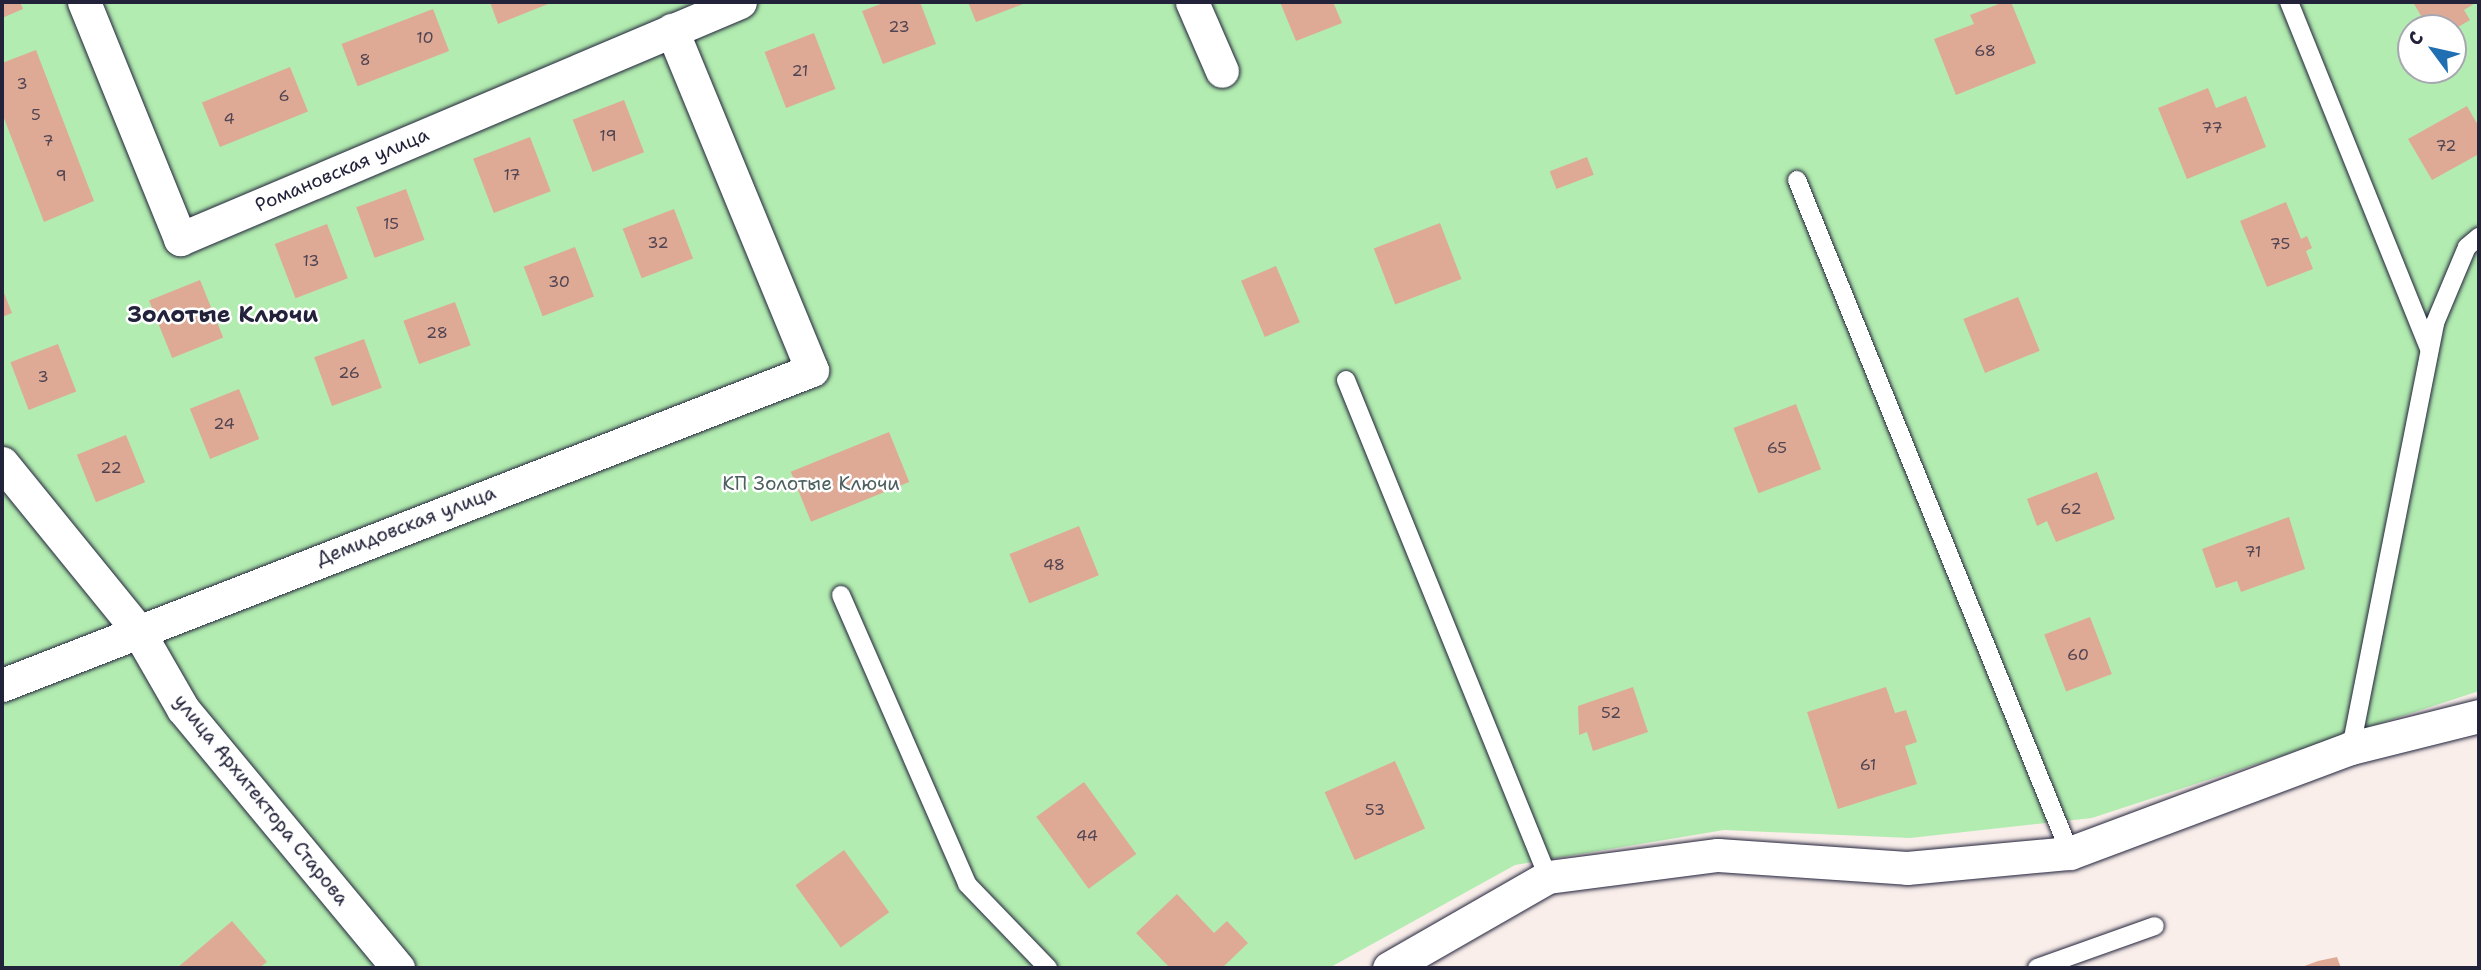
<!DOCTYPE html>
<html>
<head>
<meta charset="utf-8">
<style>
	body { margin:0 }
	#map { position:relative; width:2481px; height:970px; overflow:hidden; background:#f9eeea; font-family:"Shantell Sans",sans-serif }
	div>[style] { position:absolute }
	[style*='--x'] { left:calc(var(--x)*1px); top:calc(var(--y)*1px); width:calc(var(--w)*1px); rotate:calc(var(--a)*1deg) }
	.green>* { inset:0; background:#b2ecb0 }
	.building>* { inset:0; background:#dfaa95; transform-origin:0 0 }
	.roads { filter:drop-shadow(0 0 2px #22223b) drop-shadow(0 0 2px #22223b) }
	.service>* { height:18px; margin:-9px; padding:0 9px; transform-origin:9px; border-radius:9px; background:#fff }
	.minor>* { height:33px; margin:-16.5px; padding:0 16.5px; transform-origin:16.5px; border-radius:16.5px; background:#fff }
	span { translate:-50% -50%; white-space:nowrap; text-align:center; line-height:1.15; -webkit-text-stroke:5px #fff; paint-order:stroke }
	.number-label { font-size:16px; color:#514452 }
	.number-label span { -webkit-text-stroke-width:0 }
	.street-label { font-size:19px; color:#22223b }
	.park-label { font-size:19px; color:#4d5f5e }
	.quarter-label { font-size:23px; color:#22223b; font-weight:700 }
	.frame { position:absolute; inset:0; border:4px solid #22223b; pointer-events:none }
	.north { position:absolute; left:2397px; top:14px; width:70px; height:70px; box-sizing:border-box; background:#fff; border:2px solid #a7a7b1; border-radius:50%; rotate:303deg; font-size:19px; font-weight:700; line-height:28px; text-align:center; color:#22223b }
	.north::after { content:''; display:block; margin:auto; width:24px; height:32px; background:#1f6fb2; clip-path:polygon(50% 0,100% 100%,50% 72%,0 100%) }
</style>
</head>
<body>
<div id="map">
	<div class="green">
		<div style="clip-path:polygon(evenodd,2px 2px,2479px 2px,2479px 691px,2092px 818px,1910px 838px,1724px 830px,1515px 865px,1329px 968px,2px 968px,2px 2px,2411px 28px,2453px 28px,2453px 70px,2411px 70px,2411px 28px)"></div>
	</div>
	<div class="building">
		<div style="clip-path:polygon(2px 2px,20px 2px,23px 9px,2px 18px)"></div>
		<div style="clip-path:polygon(490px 2px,553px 2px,498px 24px)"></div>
		<div style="clip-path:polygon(886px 2px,920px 2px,936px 44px,883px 64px,862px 11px)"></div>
		<div style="clip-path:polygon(968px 2px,1023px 2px,1023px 4px,976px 22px)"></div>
		<div style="clip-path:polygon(1280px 2px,1333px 2px,1342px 23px,1296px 41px)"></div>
		<div style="clip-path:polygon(2004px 2px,2011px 2px,2036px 63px,1956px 95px,1934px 39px,1974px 24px,1970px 15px)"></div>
		<div style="clip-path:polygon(2413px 2px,2477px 2px,2464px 10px,2470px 20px,2453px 30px,2428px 28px)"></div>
		<div style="left:433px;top:9px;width:45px;height:98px;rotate:69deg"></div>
		<div style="left:814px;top:33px;width:60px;height:53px;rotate:69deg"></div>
		<div style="clip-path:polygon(36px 50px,94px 201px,44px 222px,2px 113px,2px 63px)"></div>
		<div style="left:290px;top:67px;width:48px;height:95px;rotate:68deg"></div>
		<div style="clip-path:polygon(2208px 88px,2216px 108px,2246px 96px,2266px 147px,2187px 179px,2158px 108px)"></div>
		<div style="left:624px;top:100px;width:56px;height:55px;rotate:69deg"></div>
		<div style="clip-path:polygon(2467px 106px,2479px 127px,2479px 154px,2432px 180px,2408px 139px)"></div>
		<div style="left:530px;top:137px;width:58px;height:61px;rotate:69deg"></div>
		<div style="left:1587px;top:157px;width:19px;height:40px;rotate:69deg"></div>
		<div style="left:406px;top:189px;width:54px;height:53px;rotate:70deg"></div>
		<div style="clip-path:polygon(2286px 202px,2301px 239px,2307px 236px,2312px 248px,2306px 251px,2313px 269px,2267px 287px,2240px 221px)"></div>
		<div style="left:674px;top:209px;width:53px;height:55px;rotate:69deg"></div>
		<div style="left:1440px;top:223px;width:60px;height:71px;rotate:69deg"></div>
		<div style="left:327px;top:224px;width:58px;height:56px;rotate:69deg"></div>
		<div style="left:575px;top:247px;width:53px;height:55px;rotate:69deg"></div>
		<div style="left:1276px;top:266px;width:61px;height:38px;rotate:67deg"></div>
		<div style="left:200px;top:280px;width:62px;height:55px;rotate:68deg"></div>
		<div style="clip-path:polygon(2px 288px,12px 313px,2px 317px)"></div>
		<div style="left:2018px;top:297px;width:58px;height:59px;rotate:68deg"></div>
		<div style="left:455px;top:302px;width:46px;height:55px;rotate:70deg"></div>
		<div style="left:364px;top:339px;width:52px;height:53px;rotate:70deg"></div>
		<div style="left:58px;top:344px;width:51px;height:51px;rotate:69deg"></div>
		<div style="left:239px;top:389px;width:54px;height:53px;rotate:68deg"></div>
		<div style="left:1796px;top:404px;width:70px;height:67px;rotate:69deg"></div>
		<div style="left:889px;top:432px;width:54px;height:106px;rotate:68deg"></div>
		<div style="left:126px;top:435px;width:51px;height:53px;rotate:68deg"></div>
		<div style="clip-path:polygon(2097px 472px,2115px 519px,2056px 542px,2047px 521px,2037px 526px,2027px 499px)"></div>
		<div style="clip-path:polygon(2289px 517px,2305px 569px,2241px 592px,2237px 581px,2216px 588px,2202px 549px)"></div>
		<div style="left:1079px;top:526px;width:53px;height:75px;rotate:68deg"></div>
		<div style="left:2090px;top:617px;width:61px;height:49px;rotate:69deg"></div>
		<div style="clip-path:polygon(1633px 687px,1648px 732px,1593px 751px,1587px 732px,1579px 735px,1578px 706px)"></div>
		<div style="clip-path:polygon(1886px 687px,1895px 713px,1906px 710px,1917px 742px,1905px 746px,1917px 784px,1838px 809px,1807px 712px)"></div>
		<div style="left:1395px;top:761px;width:74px;height:77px;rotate:66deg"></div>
		<div style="left:1084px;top:782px;width:89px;height:59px;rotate:54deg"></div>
		<div style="left:844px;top:850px;width:77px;height:60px;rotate:54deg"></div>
		<div style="clip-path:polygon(1177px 894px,1214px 933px,1227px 921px,1248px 943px,1222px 968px,1170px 968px,1136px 933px)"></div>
		<div style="clip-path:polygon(232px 921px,267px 962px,259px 968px,177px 968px)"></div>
		<div style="clip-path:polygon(2337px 957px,2341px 968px,2299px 968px,2318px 961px)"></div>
	</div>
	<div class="roads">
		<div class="service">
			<div style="--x:2289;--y:2;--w:374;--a:68"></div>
			<div style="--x:1797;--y:180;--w:726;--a:67.92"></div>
			<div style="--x:1346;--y:380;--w:536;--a:67.88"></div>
			<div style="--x:841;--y:595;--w:315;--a:66.4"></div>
			<div style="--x:967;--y:884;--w:117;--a:46"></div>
			<div style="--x:2351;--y:748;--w:433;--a:-78.8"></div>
			<div style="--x:2435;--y:323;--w:82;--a:-67.2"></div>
			<div style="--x:2467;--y:247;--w:16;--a:-40"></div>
			<div style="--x:2037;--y:968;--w:125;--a:-19.6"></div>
		</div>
		<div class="minor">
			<div style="--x:84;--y:2;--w:256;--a:67.9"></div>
			<div style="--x:180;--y:239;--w:608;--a:-22.94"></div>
			<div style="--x:1192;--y:2;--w:75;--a:66.5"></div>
			<div style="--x:2;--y:463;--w:214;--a:50.9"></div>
			<div style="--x:137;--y:629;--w:92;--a:60.1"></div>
			<div style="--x:183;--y:709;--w:337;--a:50.3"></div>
			<div style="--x:2;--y:685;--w:869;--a:-21.25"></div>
			<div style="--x:812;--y:370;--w:368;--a:-112.4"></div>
			<div style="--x:1389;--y:968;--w:183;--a:-29.8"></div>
			<div style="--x:1548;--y:877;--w:171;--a:-7.4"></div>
			<div style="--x:1718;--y:855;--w:189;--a:3.9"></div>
			<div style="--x:1907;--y:868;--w:164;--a:-5.3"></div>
			<div style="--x:2070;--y:853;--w:300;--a:-20.5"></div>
			<div style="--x:2351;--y:748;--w:132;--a:-14"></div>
		</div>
	</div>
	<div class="number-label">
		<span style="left:899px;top:27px">23</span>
		<span style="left:425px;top:38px">10</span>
		<span style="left:1985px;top:51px">68</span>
		<span style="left:365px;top:60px">8</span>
		<span style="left:800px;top:71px">21</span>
		<span style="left:22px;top:84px">3</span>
		<span style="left:284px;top:96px">6</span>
		<span style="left:36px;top:115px">5</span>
		<span style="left:229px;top:119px">4</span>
		<span style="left:2212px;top:128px">77</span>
		<span style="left:608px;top:136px">19</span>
		<span style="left:48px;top:141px">7</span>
		<span style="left:2446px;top:146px">72</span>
		<span style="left:512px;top:175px">17</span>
		<span style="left:61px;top:176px">9</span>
		<span style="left:391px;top:224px">15</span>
		<span style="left:658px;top:243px">32</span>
		<span style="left:2280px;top:244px">75</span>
		<span style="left:311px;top:261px">13</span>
		<span style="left:559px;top:282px">30</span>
		<span style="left:437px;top:333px">28</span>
		<span style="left:349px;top:373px">26</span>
		<span style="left:43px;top:377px">3</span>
		<span style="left:224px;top:424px">24</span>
		<span style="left:1777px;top:448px">65</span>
		<span style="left:111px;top:468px">22</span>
		<span style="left:2071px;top:509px">62</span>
		<span style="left:2253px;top:552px">71</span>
		<span style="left:1054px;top:565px">48</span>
		<span style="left:2078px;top:655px">60</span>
		<span style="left:1611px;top:713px">52</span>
		<span style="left:1868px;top:765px">61</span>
		<span style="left:1375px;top:810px">53</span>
		<span style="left:1087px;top:836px">44</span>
	</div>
	<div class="street-label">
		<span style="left:342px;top:170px;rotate:-23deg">Романовская улица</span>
		<span style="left:406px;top:526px;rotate:-21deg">Демидовская улица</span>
		<span style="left:261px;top:800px;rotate:51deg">улица Архитектора Старова</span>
	</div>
	<div class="park-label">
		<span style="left:811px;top:484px">КП Золотые Ключи</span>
	</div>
	<div class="quarter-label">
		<span style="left:223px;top:314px">Золотые Ключи</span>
	</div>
	<div class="frame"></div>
	<div class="north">С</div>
</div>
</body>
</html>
